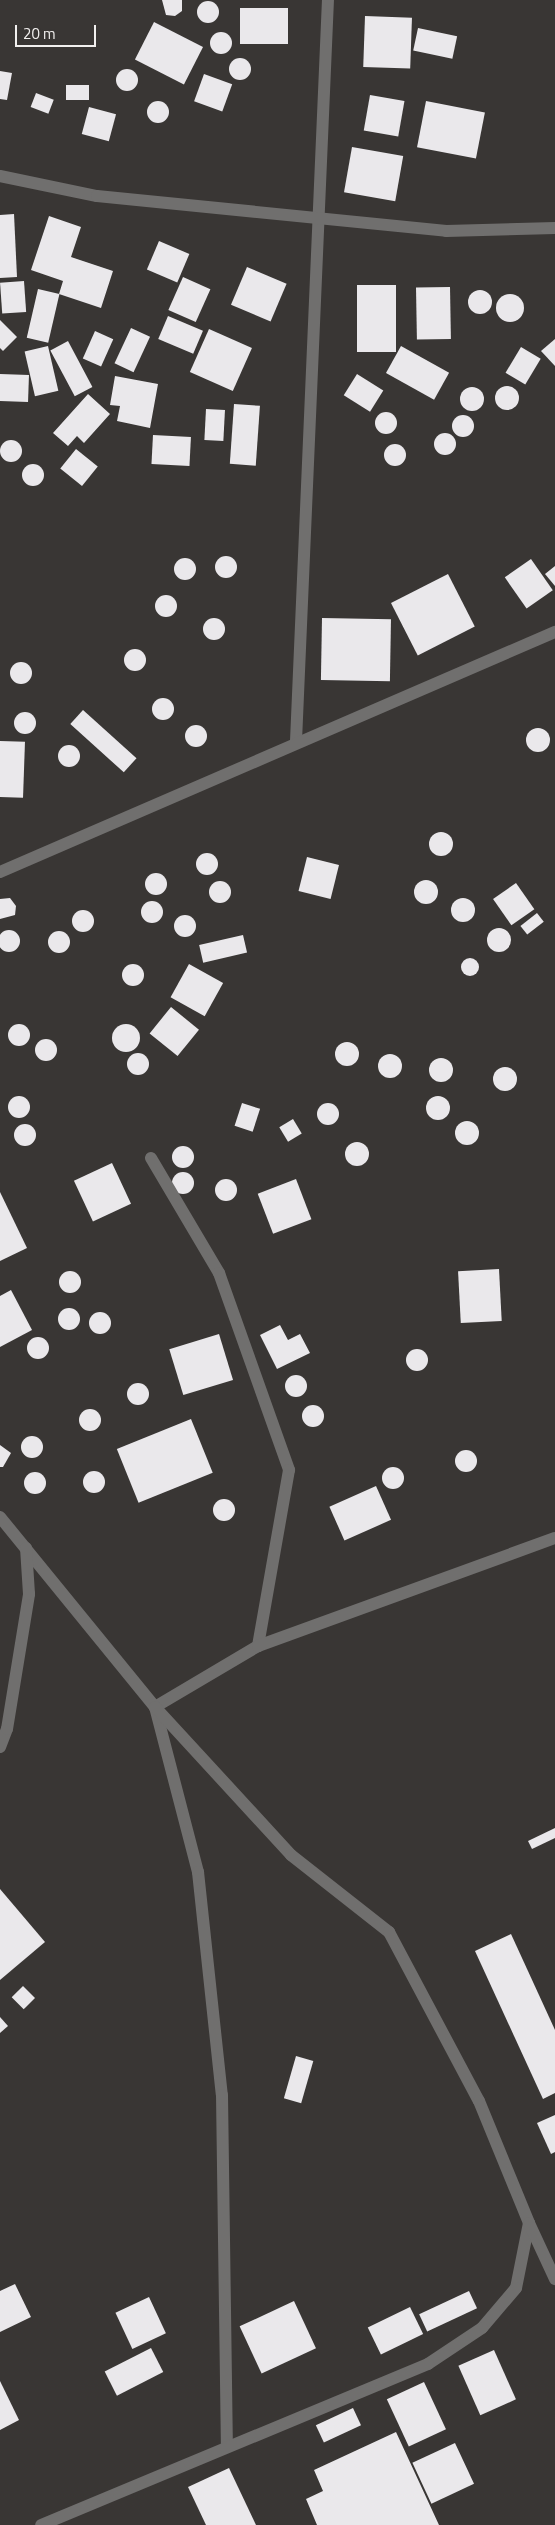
<!DOCTYPE html>
<html>
<head>
<meta charset="utf-8">
<style>
	body { margin:0 }
	#map { position:relative; width:555px; height:2525px; overflow:hidden; background:#393634; font-family:"Titillium Web",sans-serif }
	div>[style] { position:absolute }
	[style*='--x'] { left:calc(var(--x)*1px); top:calc(var(--y)*1px); width:calc(var(--w)*1px); rotate:calc(var(--a)*1deg) }
	.building>* { inset:0; background:#eae8eb; transform-origin:0 0 }
	.round { border-radius:50% }
	.minor>* { height:12px; margin:-6px; padding:0 6px; transform-origin:6px; border-radius:6px; background:#706f6e }
	.tertiary>* { height:12px; margin:-6px; padding:0 6px; transform-origin:6px; border-radius:6px; background:#706f6e }
	span { translate:-50% -50%; white-space:nowrap; text-align:center; line-height:1.15; -webkit-text-stroke:5px #393634; paint-order:stroke }
	.scale { position:absolute; left:15px; top:25px; width:81px; height:22px; box-sizing:border-box; border:2px solid #f2f0ef; border-top:0; padding-left:6px; font-size:15px; line-height:18px; white-space:nowrap; color:#f2f0ef; -webkit-text-stroke:4px #393634; paint-order:stroke }
</style>
</head>
<body>
<div id="map">
	<div class="building">
		<div style="clip-path:polygon(162px 0,182px 0,182px 11px,175px 16px,166px 15px)"></div>
		<div class="round" style="left:197px;top:1px;width:22px;height:22px"></div>
		<div style="left:240px;top:8px;width:48px;height:36px"></div>
		<div style="left:365px;top:16px;width:47px;height:51px;rotate:2deg"></div>
		<div style="left:154px;top:22px;width:55px;height:42px;rotate:27deg"></div>
		<div style="left:418px;top:28px;width:40px;height:23px;rotate:12deg"></div>
		<div class="round" style="left:210px;top:32px;width:22px;height:22px"></div>
		<div class="round" style="left:229px;top:58px;width:22px;height:22px"></div>
		<div class="round" style="left:116px;top:69px;width:22px;height:22px"></div>
		<div style="clip-path:polygon(0 71px,12px 73px,7px 100px,0 99px)"></div>
		<div style="left:204px;top:74px;width:30px;height:29px;rotate:20deg"></div>
		<div style="left:66px;top:85px;width:23px;height:15px"></div>
		<div style="left:36px;top:93px;width:19px;height:15px;rotate:21deg"></div>
		<div style="left:370px;top:95px;width:35px;height:36px;rotate:10deg"></div>
		<div class="round" style="left:147px;top:101px;width:22px;height:22px"></div>
		<div style="left:426px;top:101px;width:60px;height:47px;rotate:11deg"></div>
		<div style="left:89px;top:107px;width:28px;height:28px;rotate:15deg"></div>
		<div style="left:352px;top:147px;width:52px;height:46px;rotate:10deg"></div>
		<div style="clip-path:polygon(14px 214px,17px 277px,0 278px,0 215px)"></div>
		<div style="clip-path:polygon(49px 216px,81px 227px,71px 257px,113px 271px,101px 308px,59px 294px,63px 281px,31px 270px)"></div>
		<div style="left:159px;top:241px;width:33px;height:31px;rotate:23deg"></div>
		<div style="left:247px;top:267px;width:43px;height:41px;rotate:23deg"></div>
		<div style="left:183px;top:277px;width:30px;height:36px;rotate:24deg"></div>
		<div style="left:24px;top:281px;width:31px;height:24px;rotate:86deg"></div>
		<div style="left:357px;top:285px;width:39px;height:67px"></div>
		<div style="left:450px;top:287px;width:52px;height:34px;rotate:89deg"></div>
		<div style="left:38px;top:289px;width:22px;height:50px;rotate:13deg"></div>
		<div class="round" style="left:468px;top:290px;width:24px;height:24px"></div>
		<div class="round" style="left:496px;top:294px;width:28px;height:28px"></div>
		<div style="left:168px;top:316px;width:38px;height:25px;rotate:23deg"></div>
		<div style="clip-path:polygon(0 320px,17px 337px,3px 351px,0 348px)"></div>
		<div style="left:131px;top:328px;width:21px;height:39px;rotate:25deg"></div>
		<div style="left:209px;top:329px;width:47px;height:47px;rotate:24deg"></div>
		<div style="left:95px;top:331px;width:20px;height:30px;rotate:24deg"></div>
		<div style="clip-path:polygon(555px 339px,555px 366px,541px 351px)"></div>
		<div style="left:68px;top:341px;width:52px;height:20px;rotate:62deg"></div>
		<div style="left:48px;top:346px;width:46px;height:24px;rotate:77deg"></div>
		<div style="left:401px;top:346px;width:55px;height:31px;rotate:29deg"></div>
		<div style="left:521px;top:347px;width:23px;height:30px;rotate:31deg"></div>
		<div style="left:0;top:374px;width:29px;height:27px;rotate:2deg"></div>
		<div style="left:357px;top:374px;width:31px;height:25px;rotate:32deg"></div>
		<div style="clip-path:polygon(115px 376px,158px 384px,150px 428px,117px 421px,120px 406px,110px 405px)"></div>
		<div class="round" style="left:495px;top:386px;width:24px;height:24px"></div>
		<div class="round" style="left:460px;top:387px;width:24px;height:24px"></div>
		<div style="clip-path:polygon(88px 394px,110px 414px,84px 443px,77px 436px,68px 446px,53px 433px)"></div>
		<div style="left:234px;top:404px;width:26px;height:60px;rotate:4deg"></div>
		<div style="left:206px;top:409px;width:19px;height:31px;rotate:3deg"></div>
		<div class="round" style="left:375px;top:412px;width:22px;height:22px"></div>
		<div class="round" style="left:452px;top:415px;width:22px;height:22px"></div>
		<div class="round" style="left:434px;top:433px;width:22px;height:22px"></div>
		<div style="left:153px;top:435px;width:38px;height:29px;rotate:3deg"></div>
		<div class="round" style="left:0;top:440px;width:22px;height:22px"></div>
		<div class="round" style="left:384px;top:444px;width:22px;height:22px"></div>
		<div style="left:76px;top:449px;width:28px;height:25px;rotate:39deg"></div>
		<div class="round" style="left:22px;top:464px;width:22px;height:22px"></div>
		<div class="round" style="left:215px;top:556px;width:22px;height:22px"></div>
		<div class="round" style="left:174px;top:558px;width:22px;height:22px"></div>
		<div style="left:531px;top:559px;width:38px;height:32px;rotate:55deg"></div>
		<div style="clip-path:polygon(555px 566px,555px 586px,545px 574px)"></div>
		<div style="left:448px;top:574px;width:59px;height:64px;rotate:63deg"></div>
		<div class="round" style="left:155px;top:595px;width:22px;height:22px"></div>
		<div class="round" style="left:203px;top:618px;width:22px;height:22px"></div>
		<div style="left:322px;top:618px;width:69px;height:62px;rotate:1deg"></div>
		<div class="round" style="left:124px;top:649px;width:22px;height:22px"></div>
		<div class="round" style="left:10px;top:662px;width:22px;height:22px"></div>
		<div class="round" style="left:152px;top:698px;width:22px;height:22px"></div>
		<div style="left:83px;top:710px;width:72px;height:19px;rotate:42deg"></div>
		<div class="round" style="left:14px;top:712px;width:22px;height:22px"></div>
		<div class="round" style="left:185px;top:725px;width:22px;height:22px"></div>
		<div class="round" style="left:526px;top:728px;width:24px;height:24px"></div>
		<div style="left:0;top:741px;width:25px;height:56px;rotate:2deg"></div>
		<div class="round" style="left:58px;top:745px;width:22px;height:22px"></div>
		<div class="round" style="left:429px;top:832px;width:24px;height:24px"></div>
		<div class="round" style="left:196px;top:853px;width:22px;height:22px"></div>
		<div style="left:307px;top:857px;width:33px;height:35px;rotate:14deg"></div>
		<div class="round" style="left:145px;top:873px;width:22px;height:22px"></div>
		<div class="round" style="left:414px;top:880px;width:24px;height:24px"></div>
		<div class="round" style="left:209px;top:881px;width:22px;height:22px"></div>
		<div style="left:516px;top:883px;width:32px;height:28px;rotate:55deg"></div>
		<div style="clip-path:polygon(10px 898px,16px 906px,15px 915px,0 919px,0 899px)"></div>
		<div class="round" style="left:451px;top:898px;width:24px;height:24px"></div>
		<div class="round" style="left:141px;top:901px;width:22px;height:22px"></div>
		<div class="round" style="left:72px;top:910px;width:22px;height:22px"></div>
		<div style="left:537px;top:913px;width:11px;height:21px;rotate:52deg"></div>
		<div class="round" style="left:174px;top:915px;width:22px;height:22px"></div>
		<div class="round" style="left:487px;top:928px;width:24px;height:24px"></div>
		<div class="round" style="left:-2px;top:930px;width:22px;height:22px"></div>
		<div class="round" style="left:48px;top:931px;width:22px;height:22px"></div>
		<div style="left:243px;top:935px;width:18px;height:45px;rotate:77deg"></div>
		<div class="round" style="left:461px;top:958px;width:18px;height:18px"></div>
		<div class="round" style="left:122px;top:964px;width:22px;height:22px"></div>
		<div style="left:189px;top:964px;width:39px;height:38px;rotate:29deg"></div>
		<div style="left:171px;top:1007px;width:36px;height:34px;rotate:39deg"></div>
		<div class="round" style="left:112px;top:1024px;width:28px;height:28px"></div>
		<div class="round" style="left:8px;top:1024px;width:22px;height:22px"></div>
		<div class="round" style="left:35px;top:1039px;width:22px;height:22px"></div>
		<div class="round" style="left:335px;top:1042px;width:24px;height:24px"></div>
		<div class="round" style="left:127px;top:1053px;width:22px;height:22px"></div>
		<div class="round" style="left:378px;top:1054px;width:24px;height:24px"></div>
		<div class="round" style="left:429px;top:1058px;width:24px;height:24px"></div>
		<div class="round" style="left:493px;top:1067px;width:24px;height:24px"></div>
		<div class="round" style="left:8px;top:1096px;width:22px;height:22px"></div>
		<div class="round" style="left:426px;top:1096px;width:24px;height:24px"></div>
		<div class="round" style="left:317px;top:1103px;width:22px;height:22px"></div>
		<div style="left:242px;top:1103px;width:19px;height:24px;rotate:18deg"></div>
		<div style="left:293px;top:1119px;width:17px;height:16px;rotate:59deg"></div>
		<div class="round" style="left:455px;top:1121px;width:24px;height:24px"></div>
		<div class="round" style="left:14px;top:1124px;width:22px;height:22px"></div>
		<div class="round" style="left:345px;top:1142px;width:24px;height:24px"></div>
		<div class="round" style="left:172px;top:1146px;width:22px;height:22px"></div>
		<div style="left:112px;top:1163px;width:45px;height:42px;rotate:65deg"></div>
		<div class="round" style="left:172px;top:1172px;width:22px;height:22px"></div>
		<div class="round" style="left:215px;top:1179px;width:22px;height:22px"></div>
		<div style="left:296px;top:1179px;width:43px;height:41px;rotate:69deg"></div>
		<div style="clip-path:polygon(0 1192px,27px 1248px,0 1261px)"></div>
		<div style="left:499px;top:1269px;width:52px;height:41px;rotate:87deg"></div>
		<div class="round" style="left:59px;top:1271px;width:22px;height:22px"></div>
		<div style="clip-path:polygon(11px 1290px,32px 1330px,0 1347px,0 1296px)"></div>
		<div class="round" style="left:58px;top:1308px;width:22px;height:22px"></div>
		<div class="round" style="left:89px;top:1312px;width:22px;height:22px"></div>
		<div style="clip-path:polygon(280px 1325px,288px 1340px,300px 1334px,310px 1353px,277px 1369px,260px 1335px)"></div>
		<div style="left:219px;top:1334px;width:48px;height:52px;rotate:73deg"></div>
		<div class="round" style="left:27px;top:1337px;width:22px;height:22px"></div>
		<div class="round" style="left:406px;top:1349px;width:22px;height:22px"></div>
		<div class="round" style="left:285px;top:1375px;width:22px;height:22px"></div>
		<div class="round" style="left:127px;top:1383px;width:22px;height:22px"></div>
		<div class="round" style="left:302px;top:1405px;width:22px;height:22px"></div>
		<div class="round" style="left:79px;top:1409px;width:22px;height:22px"></div>
		<div style="left:191px;top:1419px;width:58px;height:80px;rotate:68deg"></div>
		<div class="round" style="left:21px;top:1436px;width:22px;height:22px"></div>
		<div style="clip-path:polygon(0 1445px,11px 1453px,3px 1467px,0 1467px)"></div>
		<div class="round" style="left:455px;top:1450px;width:22px;height:22px"></div>
		<div class="round" style="left:382px;top:1467px;width:22px;height:22px"></div>
		<div class="round" style="left:83px;top:1471px;width:22px;height:22px"></div>
		<div class="round" style="left:24px;top:1472px;width:22px;height:22px"></div>
		<div style="left:376px;top:1486px;width:37px;height:51px;rotate:66deg"></div>
		<div class="round" style="left:213px;top:1499px;width:22px;height:22px"></div>
		<div style="clip-path:polygon(555px 1828px,555px 1838px,532px 1849px,528px 1841px)"></div>
		<div style="clip-path:polygon(0 1889px,45px 1942px,0 1980px)"></div>
		<div style="clip-path:polygon(511px 1934px,555px 2030px,555px 2093px,543px 2099px,475px 1951px)"></div>
		<div style="left:23px;top:1986px;width:17px;height:16px;rotate:45deg"></div>
		<div style="clip-path:polygon(0 2017px,8px 2026px,0 2033px)"></div>
		<div style="left:296px;top:2056px;width:18px;height:44px;rotate:16deg"></div>
		<div style="clip-path:polygon(555px 2115px,555px 2152px,551px 2154px,537px 2123px)"></div>
		<div style="clip-path:polygon(15px 2284px,31px 2317px,0 2332px,0 2291px)"></div>
		<div style="left:469px;top:2291px;width:19px;height:55px;rotate:65deg"></div>
		<div style="left:149px;top:2297px;width:40px;height:37px;rotate:65deg"></div>
		<div style="left:294px;top:2301px;width:52px;height:60px;rotate:65deg"></div>
		<div style="left:410px;top:2307px;width:30px;height:47px;rotate:64deg"></div>
		<div style="left:151px;top:2348px;width:27px;height:52px;rotate:63deg"></div>
		<div style="left:494px;top:2350px;width:54px;height:39px;rotate:66deg"></div>
		<div style="clip-path:polygon(0 2381px,19px 2420px,0 2430px)"></div>
		<div style="left:424px;top:2382px;width:52px;height:41px;rotate:65deg"></div>
		<div style="left:353px;top:2408px;width:19px;height:41px;rotate:65deg"></div>
		<div style="clip-path:polygon(396px 2432px,439px 2525px,317px 2525px,306px 2499px,323px 2491px,314px 2470px)"></div>
		<div style="left:455px;top:2443px;width:45px;height:47px;rotate:65deg"></div>
		<div style="clip-path:polygon(229px 2468px,256px 2525px,206px 2525px,188px 2487px)"></div>
	</div>
	<div class="minor">
		<div style="--x:296;--y:741;--w:742;--a:-87.53"></div>
		<div style="--x:151;--y:1158;--w:134;--a:59.4"></div>
		<div style="--x:219;--y:1273;--w:209;--a:70.4"></div>
		<div style="--x:289;--y:1470;--w:179;--a:100"></div>
		<div style="--x:258;--y:1646;--w:120;--a:149.4"></div>
		<div style="--x:155;--y:1707;--w:171;--a:75.4"></div>
		<div style="--x:198;--y:1872;--w:224;--a:83.9"></div>
		<div style="--x:222;--y:2095;--w:349;--a:89.2"></div>
		<div style="--x:0;--y:1517;--w:245;--a:50.8"></div>
		<div style="--x:155;--y:1707;--w:201;--a:47.4"></div>
		<div style="--x:291;--y:1855;--w:125;--a:38.2"></div>
		<div style="--x:389;--y:1932;--w:191;--a:62"></div>
		<div style="--x:479;--y:2101;--w:132;--a:67.7"></div>
		<div style="--x:529;--y:2223;--w:66;--a:101.3"></div>
		<div style="--x:516;--y:2288;--w:52;--a:130.4"></div>
		<div style="--x:482;--y:2328;--w:65;--a:146.3"></div>
		<div style="--x:428;--y:2364;--w:419;--a:157.4"></div>
		<div style="--x:258;--y:1646;--w:316;--a:-20"></div>
		<div style="--x:0;--y:1747;--w:19;--a:-69"></div>
		<div style="--x:7;--y:1729;--w:137;--a:-80.7"></div>
		<div style="--x:29;--y:1594;--w:46;--a:-93.7"></div>
		<div style="--x:529;--y:2223;--w:62;--a:65.1"></div>
	</div>
	<div class="tertiary">
		<div style="--x:0;--y:176;--w:99;--a:11.7"></div>
		<div style="--x:97;--y:196;--w:351;--a:5.7"></div>
		<div style="--x:446;--y:231;--w:109;--a:-1.6"></div>
		<div style="--x:0;--y:872;--w:605;--a:-23.39"></div>
	</div>
	<div class="scale">20 m</div>
</div>
</body>
</html>
